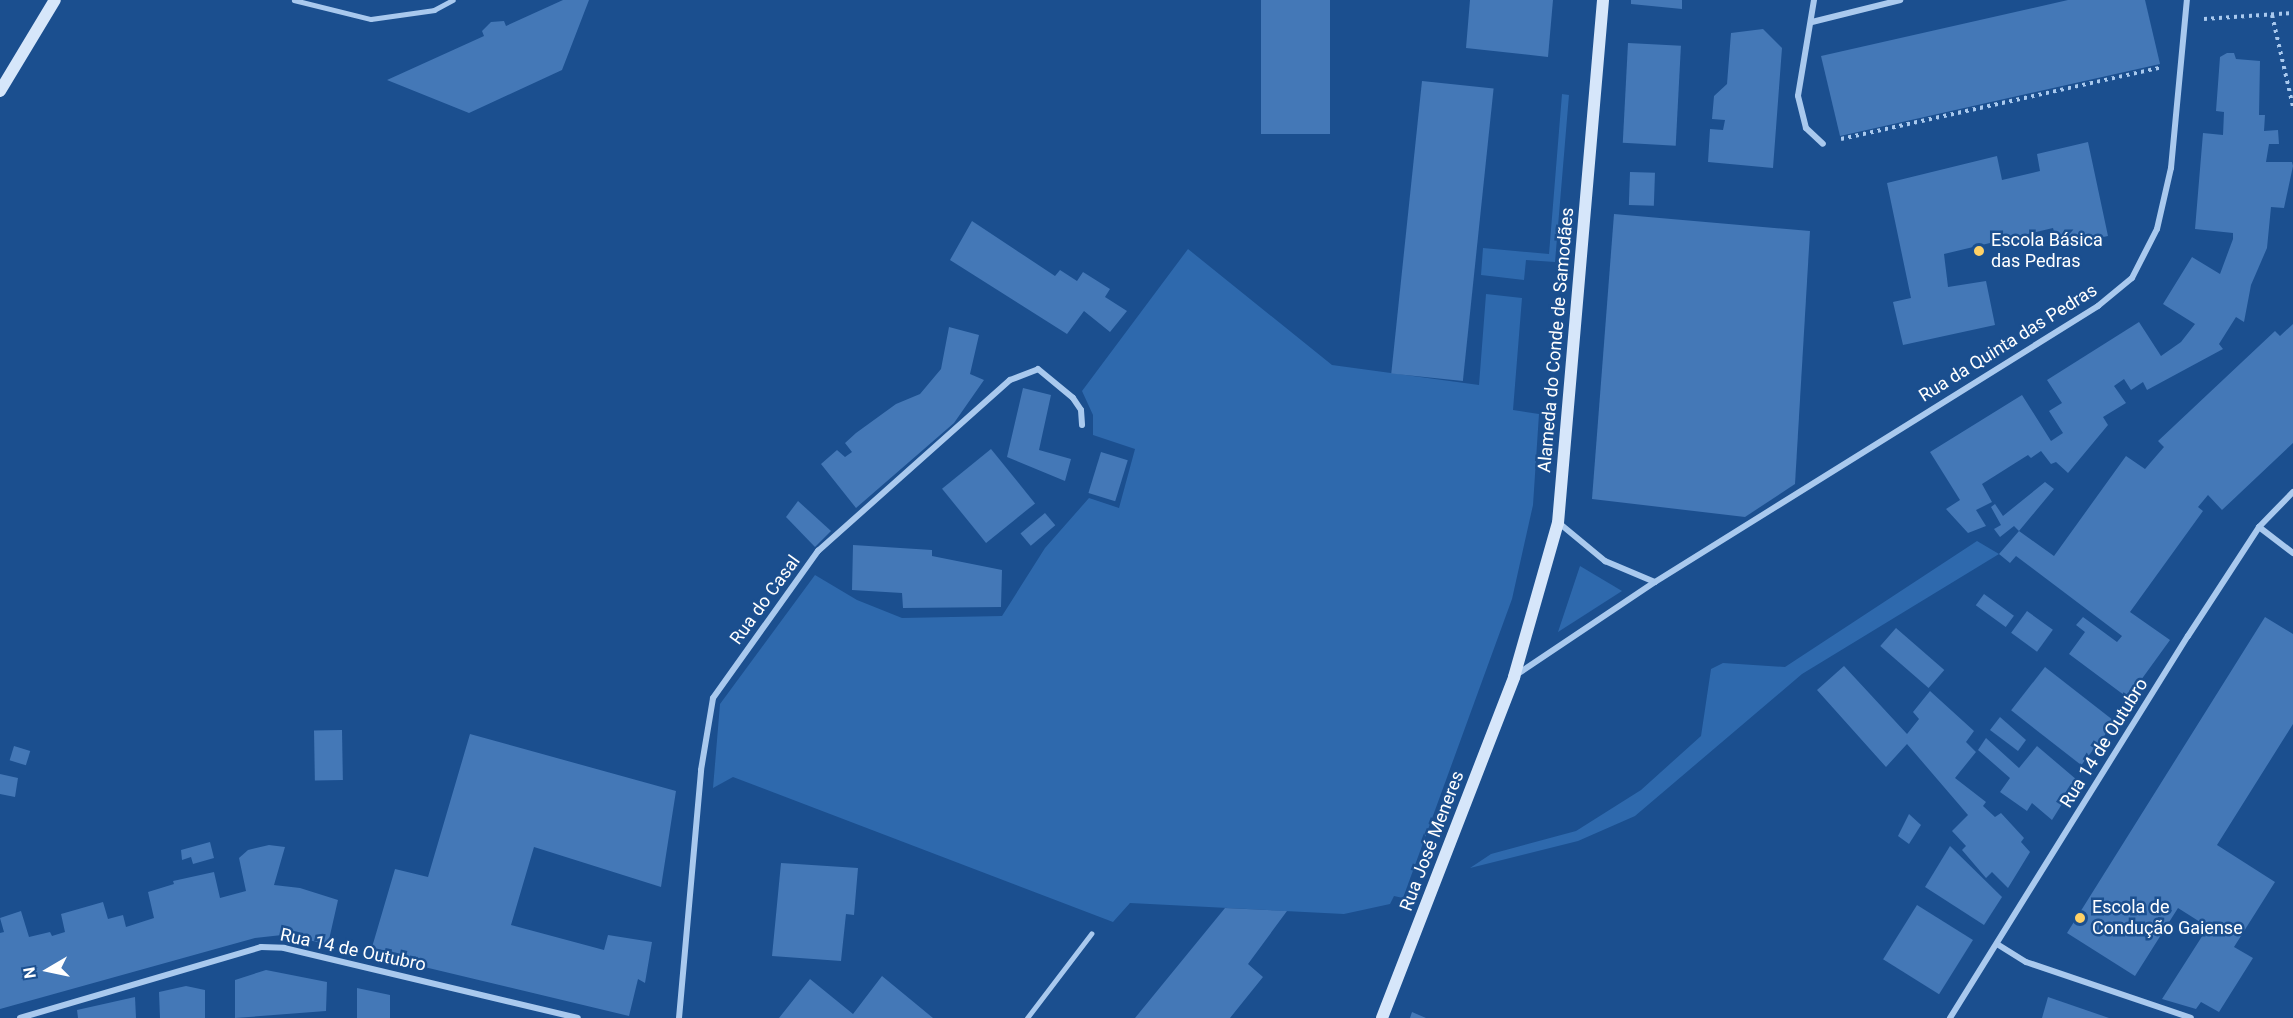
<!DOCTYPE html>
<html>
<head>
<meta charset="utf-8">
<style>
	body { margin:0 }
	#map { position:relative; width:2293px; height:1018px; overflow:hidden; background:#1b4f8f; font-family:Roboto,sans-serif }
	div>[style] { position:absolute }
	[style*='--x'] { left:calc(var(--x)*1px); top:calc(var(--y)*1px); width:calc(var(--w)*1px); rotate:calc(var(--a)*1deg) }
	.green>* { inset:0; background:#2e69ad }
	.building>* { inset:0; background:#4478b7; transform-origin:0 0 }
	.path>* { height:4px; margin-top:-2px; transform-origin:0; background:repeating-linear-gradient(90deg,#a9c9ee 0 3px,transparent 0 7.5px) }
	.lane>* { height:4.5px; margin:-2.25px; padding:0 2.25px; transform-origin:2.25px; border-radius:2.25px; background:#a9c9ee }
	.street>* { height:6px; margin:-3px; padding:0 3px; transform-origin:3px; border-radius:3px; background:#a9c9ee }
	.secondary>* { height:12px; margin:-6px; padding:0 6px; transform-origin:6px; border-radius:6px; background:#d6e6fa }
	.dots>* { width:16px; height:16px; translate:-50% -50%; box-sizing:border-box; border:3px solid #1b4f8f; border-radius:50% }
	span { translate:-50% -50%; white-space:nowrap; text-align:center; line-height:1.15; -webkit-text-stroke:5px #1b4f8f; paint-order:stroke }
	.poi-label { font-size:18px; color:#fff }
	.left { translate:0 -50%; text-align:left }
	.street-label { font-size:18px; color:#fff }
	.north { position:absolute; left:18px; top:940px; width:60px; height:60px; -webkit-text-stroke:4px #1b4f8f; paint-order:stroke; rotate:261deg; font-size:16px; font-weight:700; line-height:24px; text-align:center; color:#fff }
	.north::after { content:''; display:block; margin:auto; width:21px; height:27px; background:#fff; clip-path:polygon(50% 0,100% 100%,50% 72%,0 100%) }
</style>
</head>
<body>
<div id="map">
	<div class="green">
		<div style="clip-path:polygon(1562px 94px,1569px 95px,1555px 262px,1526px 260px,1524px 280px,1481px 275px,1483px 248px,1549px 254px)"></div>
		<div style="clip-path:polygon(1188px 249px,1332px 365px,1479px 385px,1486px 294px,1522px 298px,1513px 410px,1539px 414px,1533px 505px,1512px 599px,1403px 898px,1394px 896px,1390px 904px,1344px 914px,1130px 903px,1113px 922px,733px 777px,713px 788px,720px 704px,815px 575px,857px 600px,902px 618px,1002px 616px,1045px 548px,1089px 498px,1119px 508px,1135px 449px,1093px 435px,1093px 415px,1082px 391px)"></div>
		<div style="clip-path:polygon(1977px 541px,1999px 554px,1802px 674px,1635px 816px,1578px 841px,1470px 868px,1491px 854px,1576px 831px,1641px 790px,1701px 736px,1711px 669px,1723px 663px,1785px 667px)"></div>
		<div style="clip-path:polygon(1580px 566px,1622px 591px,1558px 632px)"></div>
	</div>
	<div class="building">
		<div style="clip-path:polygon(563px 0,589px 0,562px 70px,469px 113px,387px 80px,484px 36px,482px 31px,491px 22px,504px 21px,506px 26px)"></div>
		<div style="left:1261px;top:0;width:69px;height:134px"></div>
		<div style="clip-path:polygon(1470px 0,1553px 0,1548px 57px,1466px 48px)"></div>
		<div style="clip-path:polygon(1631px 0,1682px 0,1682px 9px,1631px 4px)"></div>
		<div style="clip-path:polygon(2068px 0,2145px 0,2160px 64px,1840px 136px,1821px 56px)"></div>
		<div style="clip-path:polygon(1763px 29px,1782px 48px,1773px 168px,1708px 162px,1710px 129px,1723px 130px,1725px 120px,1712px 119px,1714px 96px,1727px 84px,1731px 33px)"></div>
		<div style="left:1628px;top:43px;width:53px;height:100px;rotate:3deg"></div>
		<div style="clip-path:polygon(2227px 53px,2234px 53px,2236px 59px,2260px 61px,2259px 115px,2265px 115px,2264px 131px,2278px 130px,2279px 144px,2269px 144px,2266px 162px,2292px 162px,2293px 166px,2284px 208px,2271px 207px,2267px 248px,2251px 285px,2244px 322px,2236px 317px,2219px 344px,2223px 349px,2147px 390px,2143px 382px,2131px 390px,2124px 379px,2114px 386px,2126px 403px,2103px 417px,2108px 425px,2068px 473px,2056px 462px,2051px 464px,2041px 451px,2031px 458px,2028px 455px,1982px 484px,1992px 502px,1976px 510px,1986px 526px,1968px 533px,1946px 509px,1960px 500px,1930px 452px,2022px 395px,2051px 441px,2063px 433px,2049px 411px,2062px 403px,2047px 380px,2139px 322px,2161px 356px,2181px 342px,2195px 324px,2163px 304px,2192px 257px,2220px 274px,2233px 239px,2233px 233px,2195px 229px,2203px 133px,2223px 135px,2224px 112px,2216px 111px,2220px 57px)"></div>
		<div style="left:1422px;top:81px;width:72px;height:294px;rotate:6deg"></div>
		<div style="clip-path:polygon(2088px 142px,2108px 236px,2058px 246px,2053px 228px,1944px 254px,1948px 287px,1986px 281px,1995px 325px,1903px 345px,1893px 302px,1911px 298px,1887px 183px,1997px 156px,2002px 180px,2040px 171px,2037px 154px)"></div>
		<div style="left:1630px;top:172px;width:25px;height:33px;rotate:2deg"></div>
		<div style="clip-path:polygon(1614px 214px,1810px 231px,1795px 484px,1745px 517px,1592px 499px)"></div>
		<div style="clip-path:polygon(972px 221px,1055px 276px,1060px 270px,1077px 281px,1083px 272px,1110px 289px,1105px 297px,1127px 311px,1110px 332px,1084px 311px,1067px 334px,950px 260px)"></div>
		<div style="clip-path:polygon(2293px 324px,2293px 443px,2222px 510px,2208px 495px,2198px 507px,2203px 511px,2130px 612px,2170px 640px,2128px 698px,2069px 654px,2085px 632px,2076px 625px,2083px 617px,2117px 642px,2122px 636px,2016px 556px,2010px 563px,1999px 554px,2019px 531px,2054px 556px,2126px 456px,2145px 469px,2164px 447px,2158px 441px,2275px 331px,2280px 336px)"></div>
		<div style="clip-path:polygon(949px 327px,979px 335px,970px 374px,984px 380px,954px 423px,856px 508px,821px 464px,837px 450px,845px 457px,852px 452px,845px 443px,856px 433px,896px 404px,920px 394px,941px 369px)"></div>
		<div style="clip-path:polygon(1023px 388px,1051px 395px,1039px 450px,1071px 459px,1065px 481px,1007px 457px)"></div>
		<div style="left:991px;top:449px;width:70px;height:63px;rotate:51deg"></div>
		<div style="left:1101px;top:452px;width:28px;height:43px;rotate:17deg"></div>
		<div style="clip-path:polygon(2045px 482px,2054px 489px,2019px 531px,2014px 526px,2000px 537px,1994px 529px,2001px 525px,1991px 507px,1995px 504px,2003px 516px)"></div>
		<div style="clip-path:polygon(798px 501px,831px 531px,815px 547px,786px 517px)"></div>
		<div style="left:1045px;top:513px;width:16px;height:32px;rotate:50deg"></div>
		<div style="clip-path:polygon(853px 545px,932px 550px,932px 556px,1002px 570px,1001px 607px,903px 608px,902px 593px,852px 590px)"></div>
		<div style="left:1984px;top:594px;width:37px;height:14px;rotate:36deg"></div>
		<div style="left:2027px;top:611px;width:32px;height:27px;rotate:36deg"></div>
		<div style="clip-path:polygon(2265px 617px,2293px 634px,2293px 724px,2217px 845px,2275px 882px,2234px 947px,2253px 958px,2219px 1012px,2201px 1002px,2196px 1009px,2162px 999px,2208px 927px,2178px 908px,2135px 976px,2067px 933px)"></div>
		<div style="left:1896px;top:628px;width:64px;height:24px;rotate:41deg"></div>
		<div style="clip-path:polygon(1844px 666px,1907px 734px,1919px 719px,1913px 712px,1930px 691px,1974px 731px,1966px 742px,1976px 752px,1955px 778px,1986px 802px,1983px 806px,1995px 817px,2001px 813px,2024px 838px,2021px 842px,2030px 852px,2008px 888px,1992px 872px,1986px 878px,1962px 850px,1966px 846px,1952px 831px,1968px 815px,1907px 744px,1886px 767px,1817px 690px)"></div>
		<div style="left:2045px;top:667px;width:89px;height:55px;rotate:38deg"></div>
		<div style="clip-path:polygon(2000px 717px,2026px 740px,2018px 751px,1990px 730px)"></div>
		<div style="left:342px;top:730px;width:50px;height:28px;rotate:89deg"></div>
		<div style="clip-path:polygon(470px 734px,676px 791px,661px 887px,534px 847px,511px 925px,604px 950px,608px 935px,652px 942px,645px 983px,638px 979px,629px 1016px,370px 954px,395px 869px,428px 877px)"></div>
		<div style="clip-path:polygon(1986px 738px,2019px 768px,2037px 746px,2077px 780px,2052px 820px,2032px 803px,2027px 811px,2000px 792px,2010px 778px,1978px 750px)"></div>
		<div style="left:14px;top:746px;width:17px;height:15px;rotate:17deg"></div>
		<div style="clip-path:polygon(0 774px,18px 778px,15px 797px,0 794px)"></div>
		<div style="clip-path:polygon(1909px 814px,1921px 825px,1909px 844px,1898px 836px)"></div>
		<div style="clip-path:polygon(210px 842px,214px 858px,193px 864px,191px 857px,182px 860px,181px 850px)"></div>
		<div style="clip-path:polygon(269px 845px,285px 847px,274px 885px,300px 888px,338px 900px,328px 944px,282px 935px,255px 938px,0 1009px,0 933px,4px 932px,0 918px,21px 911px,29px 937px,50px 932px,52px 936px,65px 932px,61px 914px,103px 902px,108px 919px,123px 915px,126px 927px,154px 918px,148px 892px,174px 884px,173px 881px,214px 872px,220px 898px,246px 891px,239px 858px,248px 850px)"></div>
		<div style="clip-path:polygon(1950px 846px,2002px 897px,1984px 925px,1925px 887px)"></div>
		<div style="clip-path:polygon(781px 863px,858px 868px,854px 915px,846px 914px,841px 961px,772px 956px)"></div>
		<div style="left:1917px;top:905px;width:66px;height:64px;rotate:32deg"></div>
		<div style="clip-path:polygon(1225px 908px,1287px 911px,1248px 964px,1263px 977px,1230px 1018px,1135px 1018px)"></div>
		<div style="clip-path:polygon(266px 970px,327px 982px,326px 1011px,235px 1018px,235px 980px)"></div>
		<div style="clip-path:polygon(882px 976px,933px 1018px,779px 1018px,810px 979px,853px 1014px)"></div>
		<div style="clip-path:polygon(186px 986px,205px 990px,205px 1018px,160px 1018px,159px 992px)"></div>
		<div style="clip-path:polygon(357px 988px,390px 995px,390px 1018px,357px 1018px)"></div>
		<div style="clip-path:polygon(135px 997px,136px 1018px,78px 1018px,77px 1010px)"></div>
		<div style="clip-path:polygon(2048px 997px,2109px 1018px,2042px 1018px)"></div>
		<div style="clip-path:polygon(1412px 1012px,1426px 1018px,1410px 1018px)"></div>
	</div>
	<div class="path">
		<div style="--x:2272;--y:15;--w:94;--a:77.1"></div>
		<div style="--x:2204;--y:19;--w:89;--a:-3.9"></div>
		<div style="--x:1841;--y:139;--w:326;--a:-12.6"></div>
	</div>
	<div class="lane">
		<div style="--x:294;--y:0;--w:79;--a:13.9"></div>
		<div style="--x:371;--y:19;--w:64;--a:-8.1"></div>
		<div style="--x:434;--y:10;--w:21;--a:-28"></div>
		<div style="--x:1027;--y:1018;--w:106;--a:-52.7"></div>
	</div>
	<div class="street">
		<div style="--x:1814;--y:0;--w:97;--a:99.5"></div>
		<div style="--x:1798;--y:96;--w:33;--a:76"></div>
		<div style="--x:1806;--y:128;--w:23;--a:43"></div>
		<div style="--x:1812;--y:22;--w:91;--a:-14"></div>
		<div style="--x:1559;--y:523;--w:60;--a:39.6"></div>
		<div style="--x:1605;--y:561;--w:54;--a:22.8"></div>
		<div style="--x:2259;--y:527;--w:43;--a:37.4"></div>
		<div style="--x:1516;--y:675;--w:167;--a:-33.8"></div>
		<div style="--x:1655;--y:582;--w:522;--a:-31.92"></div>
		<div style="--x:2098;--y:306;--w:44;--a:-39.5"></div>
		<div style="--x:2132;--y:278;--w:55;--a:-63"></div>
		<div style="--x:2157;--y:229;--w:63;--a:-77.1"></div>
		<div style="--x:2171;--y:168;--w:169;--a:-84.6"></div>
		<div style="--x:1997;--y:944;--w:34;--a:32"></div>
		<div style="--x:2026;--y:962;--w:174;--a:18.7"></div>
		<div style="--x:20;--y:1018;--w:251;--a:-16.4"></div>
		<div style="--x:261;--y:947;--w:23;--a:2"></div>
		<div style="--x:284;--y:948;--w:302;--a:13.4"></div>
		<div style="--x:679;--y:1018;--w:249;--a:-84.9"></div>
		<div style="--x:701;--y:770;--w:73;--a:-80.5"></div>
		<div style="--x:713;--y:698;--w:181;--a:-54.5"></div>
		<div style="--x:818;--y:551;--w:257;--a:-41.7"></div>
		<div style="--x:1010;--y:380;--w:30;--a:-21"></div>
		<div style="--x:1038;--y:369;--w:45;--a:39.6"></div>
		<div style="--x:1073;--y:398;--w:14;--a:56"></div>
		<div style="--x:1081;--y:410;--w:15;--a:86"></div>
		<div style="--x:1950;--y:1018;--w:450;--a:-58.1"></div>
		<div style="--x:2188;--y:636;--w:130;--a:-56.9"></div>
		<div style="--x:2259;--y:527;--w:49;--a:-45.8"></div>
	</div>
	<div class="secondary">
		<div style="--x:0;--y:91;--w:106;--a:-58.9"></div>
		<div style="--x:1382;--y:1018;--w:366;--a:-68.8"></div>
		<div style="--x:1514;--y:677;--w:160;--a:-74.1"></div>
		<div style="--x:1558;--y:523;--w:525;--a:-85.08"></div>
	</div>
	<div class="dots">
		<div style="left:1979px;top:251px;background:#ffd166"></div>
		<div style="left:2080px;top:918px;background:#ffd166"></div>
	</div>
	<div class="poi-label">
		<span class="left" style="left:1991px;top:251px">Escola Básica<br>das Pedras</span>
		<span class="left" style="left:2092px;top:918px">Escola de<br>Condução Gaiense</span>
	</div>
	<div class="street-label">
		<span style="left:1556px;top:340px;rotate:-85deg">Alameda do Conde de Samodães</span>
		<span style="left:2008px;top:343px;rotate:-32deg">Rua da Quinta das Pedras</span>
		<span style="left:765px;top:600px;rotate:-54deg">Rua do Casal</span>
		<span style="left:2104px;top:743px;rotate:-58deg">Rua 14 de Outubro</span>
		<span style="left:1432px;top:841px;rotate:-69deg">Rua José Meneres</span>
		<span style="left:353px;top:950px;rotate:12deg">Rua 14 de Outubro</span>
	</div>
	<div class="north">N</div>
</div>
</body>
</html>
